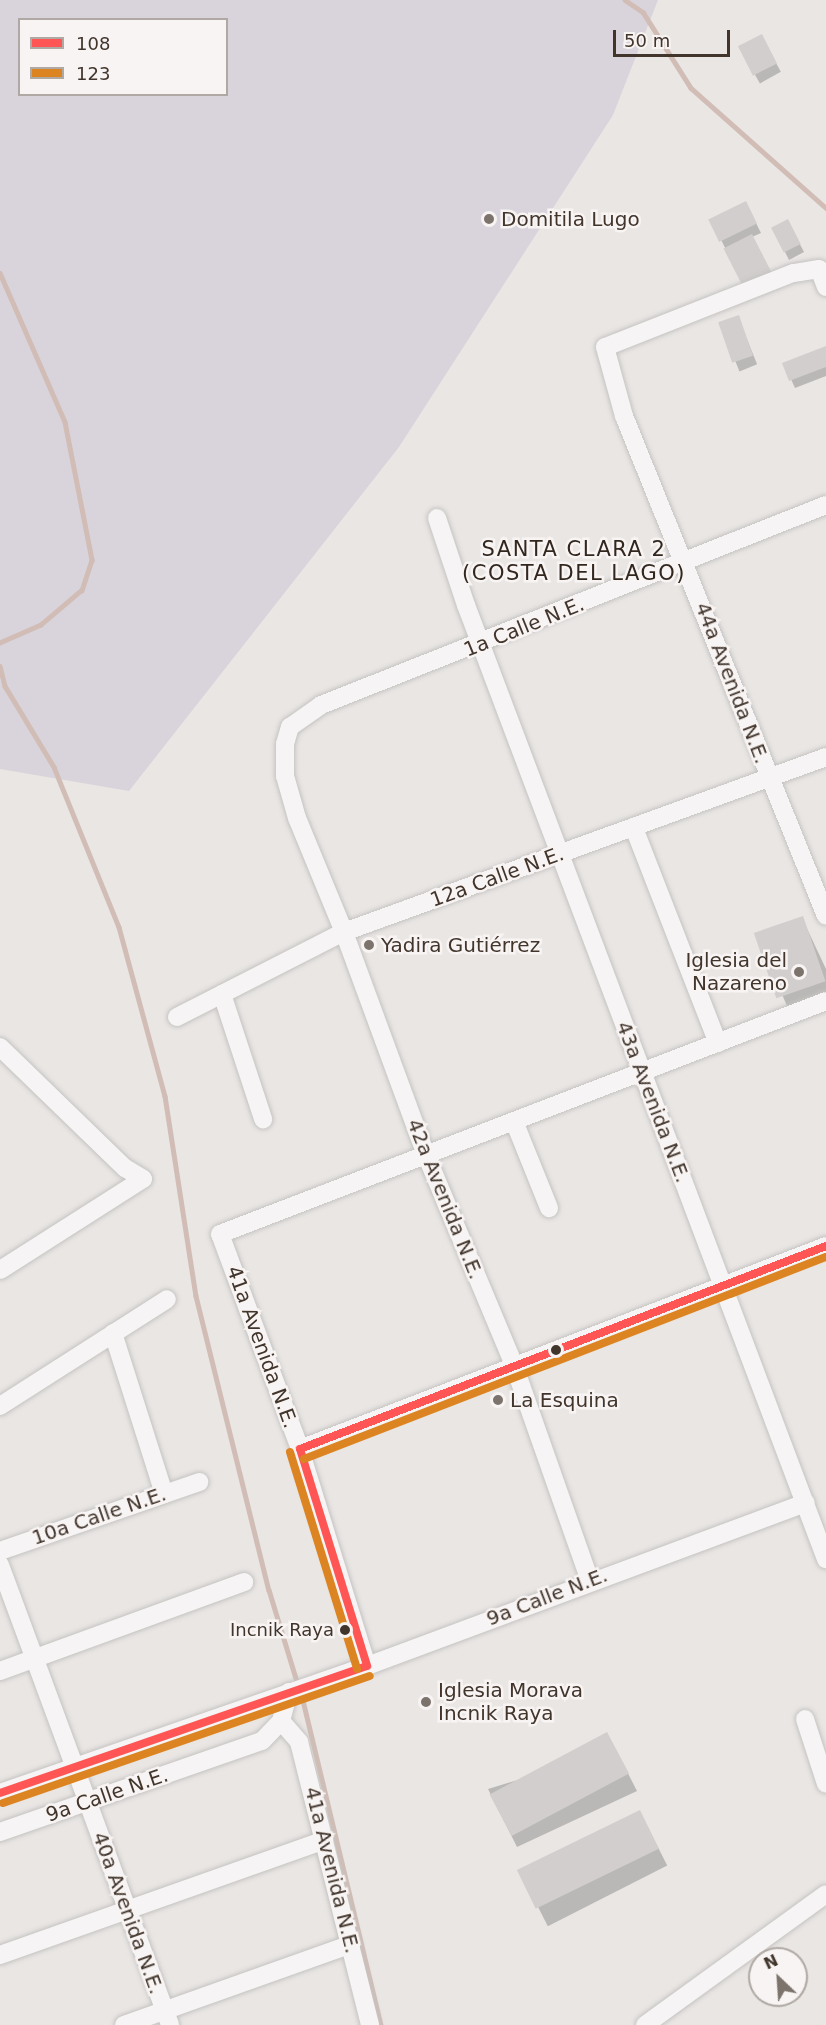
<!DOCTYPE html>
<html>
<head>
<meta charset="utf-8">
<style>
	body { margin:0 }
	#map { position:relative; width:826px; height:2025px; overflow:hidden; background:#e9e6e4; font-family:"DejaVu Sans",sans-serif }
	div>[style] { position:absolute }
	[style*='--x'] { left:calc(var(--x)*1px); top:calc(var(--y)*1px); width:calc(var(--w)*1px); rotate:calc(var(--a)*1deg) }
	.green>* { inset:0; background:#d9d4db }
	.shadow>* { inset:0; background:#0003; transform-origin:0 0 }
	.stream>* { height:4.5px; margin:-2.25px; padding:0 2.25px; transform-origin:2.25px; border-radius:2.25px; background:#d1bdb5 }
	.building>* { inset:0; background:#d1cecd; transform-origin:0 0 }
	.roads { filter:drop-shadow(0 0 2px #c5c3c1) drop-shadow(0 0 2px #c5c3c1) }
	.minor>* { height:18px; margin:-9px; padding:0 9px; transform-origin:9px; border-radius:9px; background:#f6f4f4 }
	.bus-1>* { height:8px; margin:-4px; padding:0 4px; transform-origin:4px; border-radius:4px; background:#f55 }
	.bus-2>* { height:8px; margin:-4px; padding:0 4px; transform-origin:4px; border-radius:4px; background:#dc8421 }
	.dots>* { width:16px; height:16px; translate:-50% -50%; box-sizing:border-box; border:3px solid #f8f4f3; border-radius:50% }
	span { translate:-50% -50%; white-space:nowrap; text-align:center; line-height:1.15; -webkit-text-stroke:5px #f8f4f3; paint-order:stroke }
	.bus-label { font-size:18px; color:#41352c }
	.right { translate:-100% -50%; text-align:right }
	.poi-label { font-size:20px; color:#41352c }
	.left { translate:0 -50%; text-align:left }
	.street-label { font-size:20px; color:#41352c }
	.neighbourhood-label { font-size:21px; color:#32271e; letter-spacing:1.5px }
	.legend { position:absolute; left:18px; top:18px; width:210px; height:78px; box-sizing:border-box; background:#f8f4f3; border:2px solid #afa8a3; margin:0; padding:8px 10px; list-style:none; font-size:18px; color:#41352c }
	.legend li { display:flex; align-items:center; gap:12px; height:30px }
	.legend b { width:30px; border:2px solid #afa8a3 }
	.north { position:absolute; left:748px; top:1947px; width:60px; height:60px; box-sizing:border-box; background:#f8f4f3; border:2px solid #afa8a3; border-radius:50%; rotate:335deg; font-size:16px; font-weight:700; line-height:24px; text-align:center; color:#41352c }
	.north::after { content:''; display:block; margin:auto; width:21px; height:27px; background:#7c736c; clip-path:polygon(50% 0,100% 100%,50% 72%,0 100%) }
	.scale { position:absolute; left:613px; top:30px; width:117px; height:27px; box-sizing:border-box; border:3px solid #41352c; border-top:0; padding-left:8px; font-size:18px; line-height:21px; white-space:nowrap; color:#41352c; -webkit-text-stroke:4px #f8f4f3; paint-order:stroke }
</style>
</head>
<body>
<div id="map">
	<div class="green">
		<div style="clip-path:polygon(evenodd,0 0,658px 0,613px 115px,399px 447px,129px 791px,0 769px,0 0,20px 20px,226px 20px,226px 94px,20px 94px,20px 20px)"></div>
	</div>
	<div class="shadow">
		<div style="left:761px;top:36px;width:41px;height:24px;rotate:61deg"></div>
		<div style="clip-path:polygon(750px 211px,761px 233px,752px 237px,777px 284px,750px 297px,711px 220px)"></div>
		<div style="clip-path:polygon(773px 228px,792px 229px,804px 252px,789px 260px)"></div>
		<div style="left:738px;top:317px;width:51px;height:19px;rotate:68deg"></div>
		<div style="clip-path:polygon(826px 348px,826px 376px,795px 388px,784px 364px)"></div>
		<div style="clip-path:polygon(802px 918px,826px 969px,826px 1001px,791px 1015px,757px 937px)"></div>
		<div style="clip-path:polygon(616px 1750px,637px 1791px,517px 1847px,488px 1789px)"></div>
		<div style="left:640px;top:1812px;width:60px;height:134px;rotate:63deg"></div>
	</div>
	<div class="stream">
		<div style="--x:625;--y:0;--w:22;--a:34"></div>
		<div style="--x:643;--y:12;--w:90;--a:57.7"></div>
		<div style="--x:691;--y:88;--w:181;--a:41.6"></div>
		<div style="--x:0;--y:273;--w:163;--a:66.4"></div>
		<div style="--x:65;--y:422;--w:141;--a:78.9"></div>
		<div style="--x:92;--y:560;--w:32;--a:108"></div>
		<div style="--x:82;--y:590;--w:54;--a:139.5"></div>
		<div style="--x:41;--y:625;--w:45;--a:156.3"></div>
		<div style="--x:0;--y:666;--w:21;--a:76"></div>
		<div style="--x:5;--y:686;--w:95;--a:58.8"></div>
		<div style="--x:54;--y:767;--w:173;--a:67.9"></div>
		<div style="--x:119;--y:927;--w:175;--a:74.8"></div>
		<div style="--x:165;--y:1096;--w:202;--a:81.2"></div>
		<div style="--x:196;--y:1296;--w:303;--a:76.1"></div>
		<div style="--x:269;--y:1590;--w:99;--a:73"></div>
		<div style="--x:301;--y:1692;--w:342;--a:76.5"></div>
	</div>
	<div class="building">
		<div style="left:762px;top:34px;width:33px;height:27px;rotate:63deg"></div>
		<div style="left:746px;top:201px;width:25px;height:42px;rotate:64deg"></div>
		<div style="left:788px;top:219px;width:28px;height:19px;rotate:63deg"></div>
		<div style="left:752px;top:234px;width:42px;height:32px;rotate:63deg"></div>
		<div style="left:739px;top:315px;width:43px;height:22px;rotate:71deg"></div>
		<div style="clip-path:polygon(826px 346px,826px 367px,789px 381px,782px 363px)"></div>
		<div style="left:803px;top:916px;width:69px;height:52px;rotate:71deg"></div>
		<div style="left:607px;top:1732px;width:47px;height:133px;rotate:62deg"></div>
		<div style="left:640px;top:1810px;width:43px;height:137px;rotate:64deg"></div>
	</div>
	<div class="roads">
		<div class="minor">
			<div style="--x:826;--y:287;--w:19;--a:-111"></div>
			<div style="--x:819;--y:269;--w:26;--a:171"></div>
			<div style="--x:793;--y:273;--w:202;--a:158.5"></div>
			<div style="--x:605;--y:347;--w:72;--a:74.6"></div>
			<div style="--x:624;--y:416;--w:539;--a:68"></div>
			<div style="--x:437;--y:518;--w:92;--a:71.6"></div>
			<div style="--x:466;--y:605;--w:1020;--a:69.33"></div>
			<div style="--x:634;--y:828;--w:231;--a:68.7"></div>
			<div style="--x:222;--y:994;--w:132;--a:71.8"></div>
			<div style="--x:177;--y:1017;--w:187;--a:-27"></div>
			<div style="--x:344;--y:932;--w:513;--a:-19.95"></div>
			<div style="--x:0;--y:1047;--w:174;--a:44.1"></div>
			<div style="--x:125;--y:1168;--w:21;--a:31"></div>
			<div style="--x:143;--y:1179;--w:169;--a:147.5"></div>
			<div style="--x:514;--y:1121;--w:94;--a:68.1"></div>
			<div style="--x:113;--y:1333;--w:169;--a:72.4"></div>
			<div style="--x:0;--y:1406;--w:198;--a:-32.6"></div>
			<div style="--x:300;--y:1449;--w:564;--a:-21.1"></div>
			<div style="--x:0;--y:1551;--w:211;--a:-19.1"></div>
			<div style="--x:0;--y:1565;--w:490;--a:69.7"></div>
			<div style="--x:590;--y:1581;--w:229;--a:-109.4"></div>
			<div style="--x:514;--y:1365;--w:228;--a:-112.7"></div>
			<div style="--x:426;--y:1155;--w:238;--a:-110.2"></div>
			<div style="--x:344;--y:932;--w:123;--a:-112.4"></div>
			<div style="--x:297;--y:818;--w:44;--a:-105.9"></div>
			<div style="--x:285;--y:776;--w:32;--a:-90"></div>
			<div style="--x:285;--y:744;--w:18;--a:-74"></div>
			<div style="--x:290;--y:727;--w:38;--a:-35"></div>
			<div style="--x:321;--y:705;--w:543;--a:-21.61"></div>
			<div style="--x:367;--y:1666;--w:227;--a:-107.2"></div>
			<div style="--x:300;--y:1449;--w:229;--a:-110.4"></div>
			<div style="--x:220;--y:1234;--w:649;--a:-21.03"></div>
			<div style="--x:0;--y:1671;--w:260;--a:-20"></div>
			<div style="--x:805;--y:1719;--w:68;--a:72.1"></div>
			<div style="--x:281;--y:1721;--w:28;--a:49"></div>
			<div style="--x:299;--y:1742;--w:292;--a:75.9"></div>
			<div style="--x:0;--y:1793;--w:388;--a:-19.1"></div>
			<div style="--x:367;--y:1666;--w:468;--a:-20.4"></div>
			<div style="--x:0;--y:1832;--w:277;--a:-19.2"></div>
			<div style="--x:262;--y:1741;--w:28;--a:-46"></div>
			<div style="--x:281;--y:1721;--w:30;--a:-75"></div>
			<div style="--x:0;--y:1955;--w:344;--a:-19.5"></div>
			<div style="--x:124;--y:2025;--w:241;--a:-19.6"></div>
			<div style="--x:645;--y:2025;--w:223;--a:-35.9"></div>
		</div>
	</div>
	<div class="bus-1">
		<div style="--x:300;--y:1449;--w:564;--a:-21.1"></div>
		<div style="--x:300;--y:1449;--w:227;--a:72.8"></div>
		<div style="--x:0;--y:1793;--w:388;--a:-19.1"></div>
	</div>
	<div class="bus-2">
		<div style="--x:290;--y:1452;--w:227;--a:72.8"></div>
		<div style="--x:304;--y:1459;--w:560;--a:-21.16"></div>
		<div style="--x:3;--y:1803;--w:388;--a:-19.1"></div>
	</div>
	<div class="dots">
		<div style="left:489px;top:219px;background:#7c736c"></div>
		<div style="left:369px;top:945px;background:#7c736c"></div>
		<div style="left:799px;top:972px;background:#7c736c"></div>
		<div style="left:556px;top:1350px;background:#41352c"></div>
		<div style="left:498px;top:1400px;background:#7c736c"></div>
		<div style="left:345px;top:1630px;background:#41352c"></div>
		<div style="left:426px;top:1702px;background:#7c736c"></div>
	</div>
	<div class="bus-label">
		<span class="right" style="left:334px;top:1630px">Incnik Raya</span>
	</div>
	<div class="poi-label">
		<span class="left" style="left:501px;top:219px">Domitila Lugo</span>
		<span class="left" style="left:381px;top:945px">Yadira Gutiérrez</span>
		<span class="right" style="left:787px;top:972px">Iglesia del<br>Nazareno</span>
		<span class="left" style="left:510px;top:1400px">La Esquina</span>
		<span class="left" style="left:438px;top:1702px">Iglesia Morava<br>Incnik Raya</span>
	</div>
	<div class="street-label">
		<span style="left:524px;top:627px;rotate:-22deg">1a Calle N.E.</span>
		<span style="left:732px;top:683px;rotate:69deg">44a Avenida N.E.</span>
		<span style="left:497px;top:877px;rotate:-20deg">12a Calle N.E.</span>
		<span style="left:653px;top:1102px;rotate:69deg">43a Avenida N.E.</span>
		<span style="left:445px;top:1199px;rotate:68deg">42a Avenida N.E.</span>
		<span style="left:262px;top:1347px;rotate:70deg">41a Avenida N.E.</span>
		<span style="left:99px;top:1516px;rotate:-19deg">10a Calle N.E.</span>
		<span style="left:547px;top:1597px;rotate:-21deg">9a Calle N.E.</span>
		<span style="left:107px;top:1795px;rotate:-19deg">9a Calle N.E.</span>
		<span style="left:332px;top:1870px;rotate:76deg">41a Avenida N.E.</span>
		<span style="left:128px;top:1913px;rotate:70deg">40a Avenida N.E.</span>
	</div>
	<div class="neighbourhood-label">
		<span style="left:574px;top:561px">SANTA CLARA 2<br>(COSTA DEL LAGO)</span>
	</div>
	<ul class="legend">
	<li><b style="height:8px;background:#f55"></b>108</li>
	<li><b style="height:8px;background:#dc8421"></b>123</li>
	</ul>
	<div class="north">N</div>
	<div class="scale">50 m</div>
</div>
</body>
</html>
